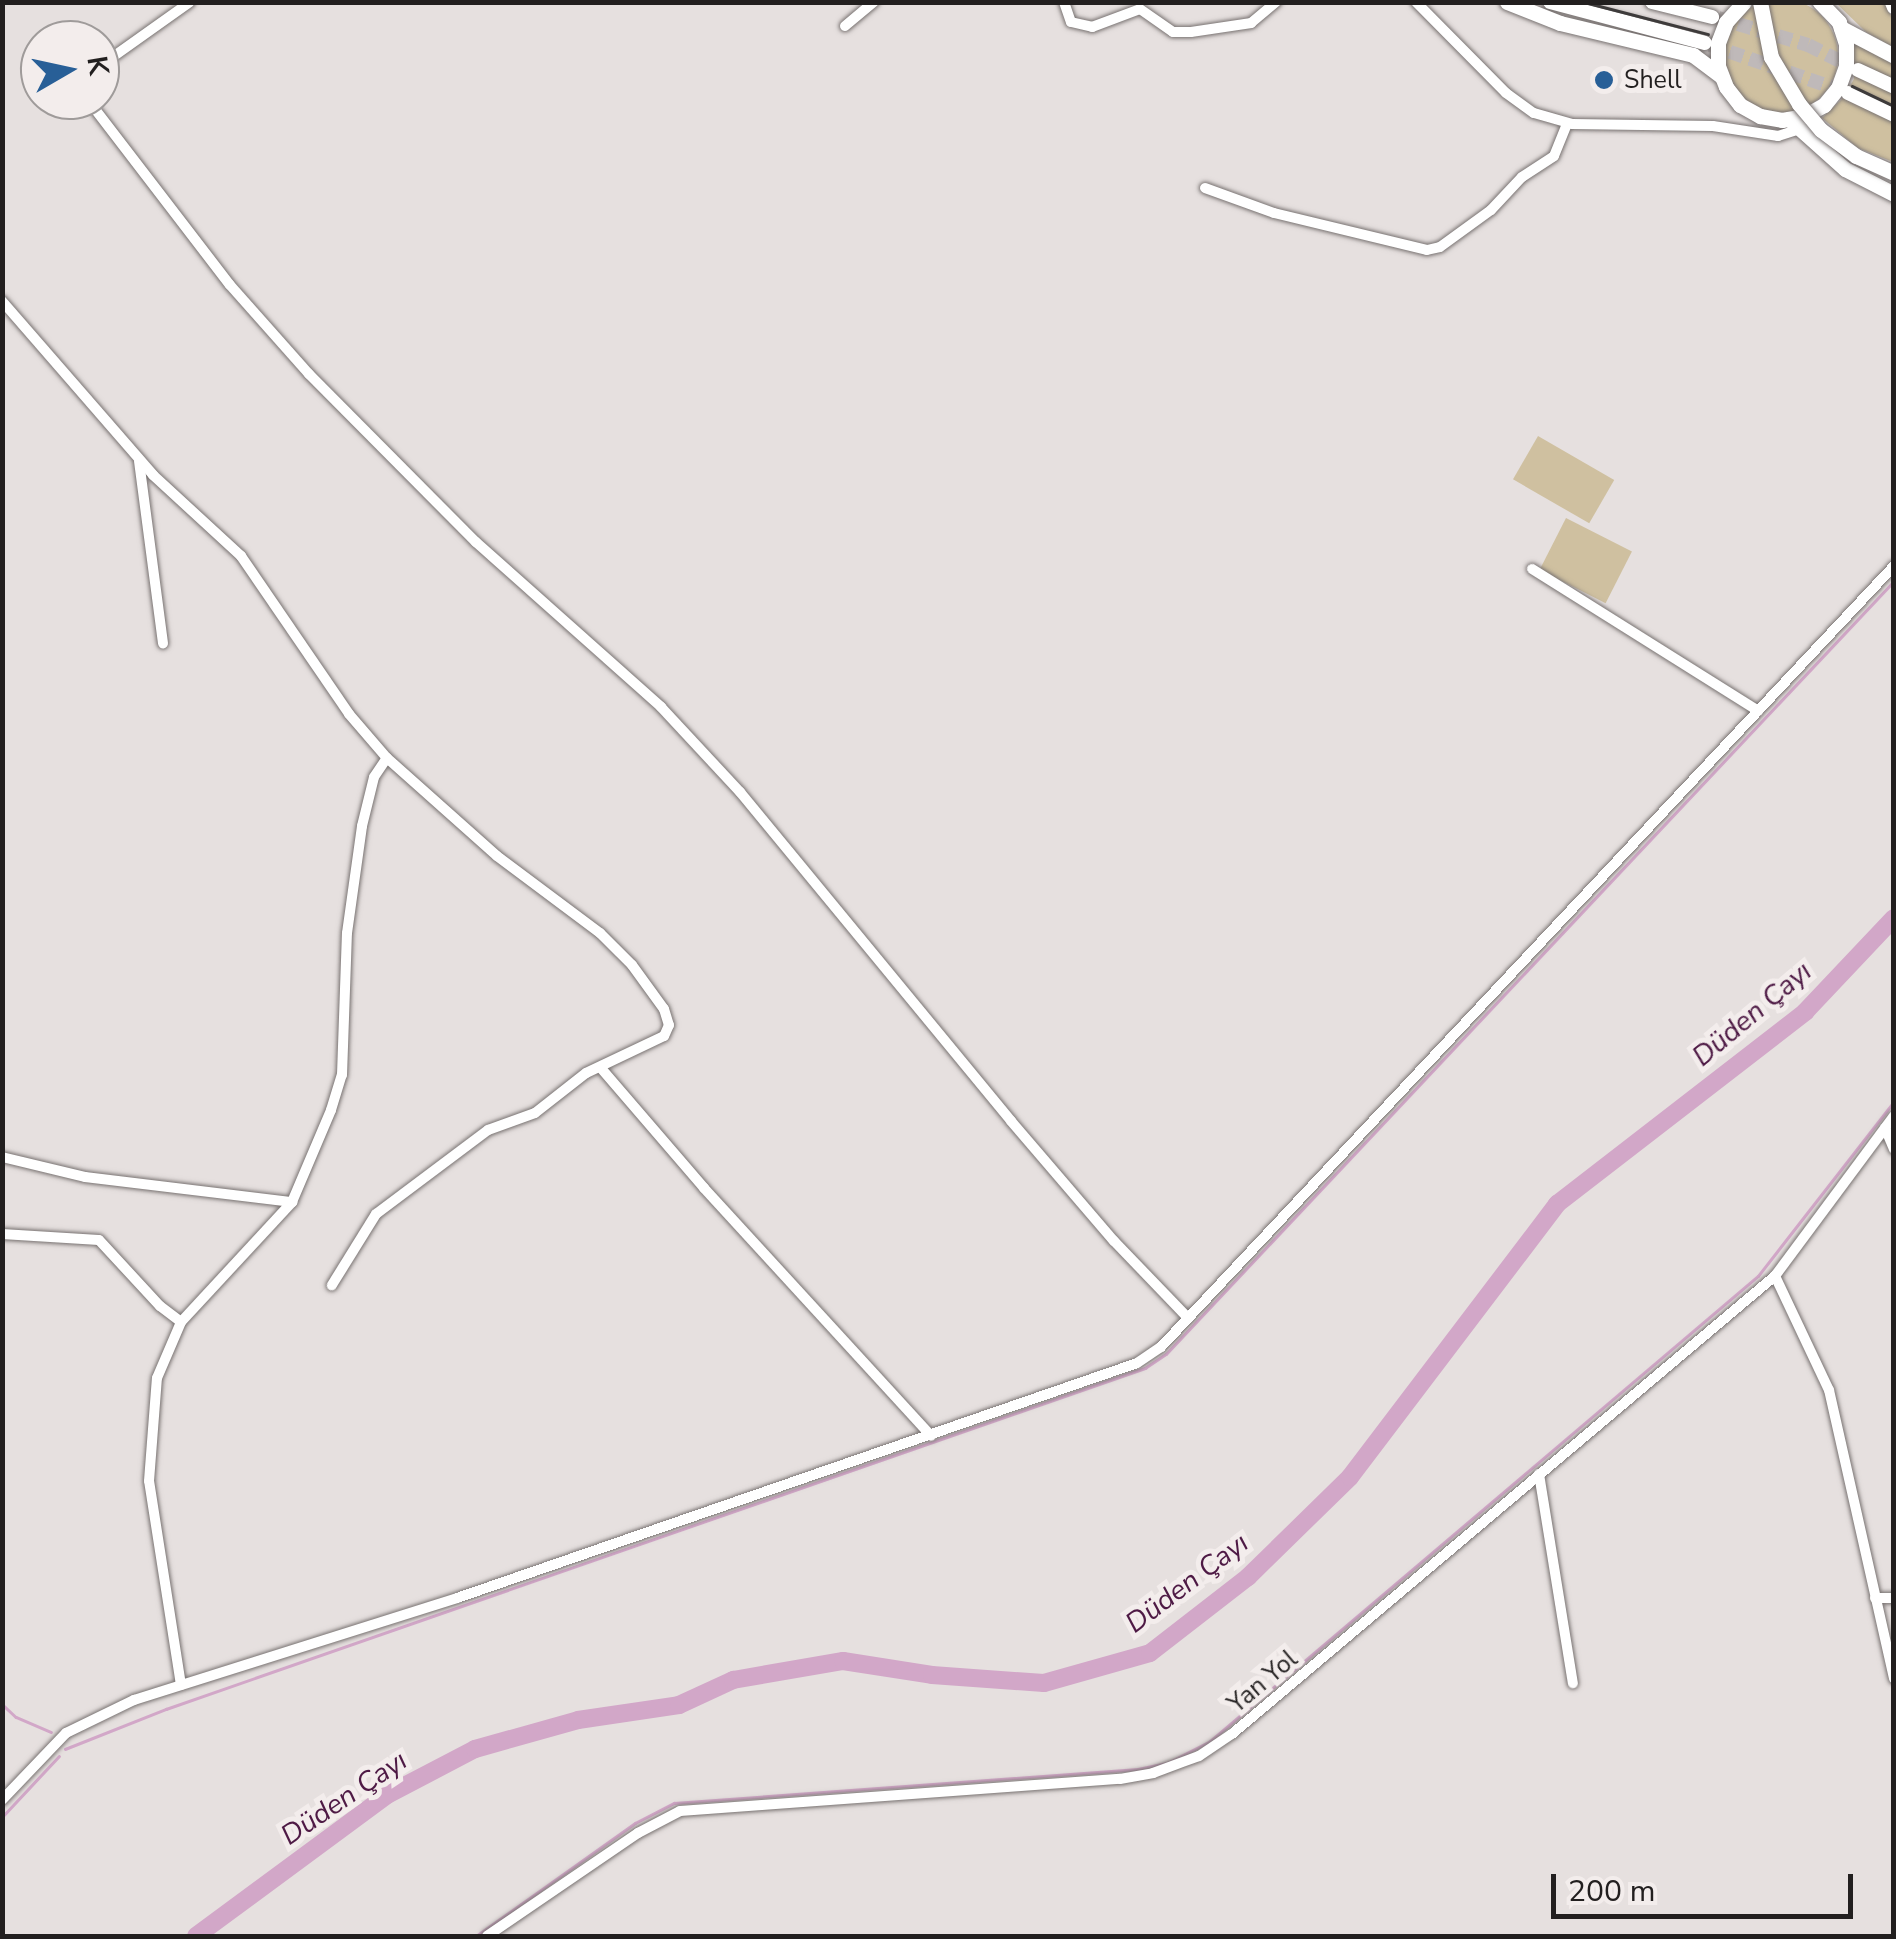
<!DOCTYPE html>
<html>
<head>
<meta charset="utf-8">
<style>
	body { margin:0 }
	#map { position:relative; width:1896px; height:1939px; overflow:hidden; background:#e6e0df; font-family:"Nunito Sans",sans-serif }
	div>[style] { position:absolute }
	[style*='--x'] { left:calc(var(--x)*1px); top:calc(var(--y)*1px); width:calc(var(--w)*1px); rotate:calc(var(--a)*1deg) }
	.green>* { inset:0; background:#cfc0a0; transform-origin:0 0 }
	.round { border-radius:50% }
	.stream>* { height:2.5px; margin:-1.25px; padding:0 1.25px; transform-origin:1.25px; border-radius:1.25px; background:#d2a7c8 }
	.river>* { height:18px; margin:-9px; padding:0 9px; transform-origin:9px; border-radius:9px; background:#d2a7c8 }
	.major-tunnel>* { height:14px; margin-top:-7px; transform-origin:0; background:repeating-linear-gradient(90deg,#bfb9b9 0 14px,transparent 0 21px) }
	.roads { filter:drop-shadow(0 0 2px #787271) drop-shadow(0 0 2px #787271) }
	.minor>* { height:10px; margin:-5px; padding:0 5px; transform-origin:5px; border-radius:5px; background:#fff }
	.major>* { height:14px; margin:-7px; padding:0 7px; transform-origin:7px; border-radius:7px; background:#fff }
	.highway>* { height:15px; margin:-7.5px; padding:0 7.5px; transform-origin:7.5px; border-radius:7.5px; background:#fff }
	.tram>* { height:2.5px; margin:-1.25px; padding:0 1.25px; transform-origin:1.25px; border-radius:1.25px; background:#3e3b3b }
	.bridges { filter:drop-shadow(0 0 2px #787271) drop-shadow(0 0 2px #787271) }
	.highway-bridge>* { height:15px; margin:-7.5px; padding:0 7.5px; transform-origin:7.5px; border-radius:7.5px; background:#fff }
	.dots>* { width:28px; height:28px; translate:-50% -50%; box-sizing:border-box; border:5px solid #f3edec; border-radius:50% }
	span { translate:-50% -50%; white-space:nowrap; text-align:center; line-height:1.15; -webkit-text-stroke:10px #f3edec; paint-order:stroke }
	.poi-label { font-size:25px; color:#221f1f }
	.left { translate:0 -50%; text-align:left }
	.street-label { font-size:25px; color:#221f1f }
	.water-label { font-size:28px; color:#4e1a45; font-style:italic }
	.frame { position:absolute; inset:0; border:5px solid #221f1f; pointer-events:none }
	.north { position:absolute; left:20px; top:20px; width:100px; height:100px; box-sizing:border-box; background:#f3edec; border:2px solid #9f9b9a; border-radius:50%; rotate:81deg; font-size:28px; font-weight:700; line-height:40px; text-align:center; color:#221f1f }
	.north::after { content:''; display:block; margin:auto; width:35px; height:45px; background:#285f97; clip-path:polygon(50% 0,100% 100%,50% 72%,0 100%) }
	.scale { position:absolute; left:1551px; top:1874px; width:302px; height:45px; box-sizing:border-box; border:5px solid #221f1f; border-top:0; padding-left:12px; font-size:30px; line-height:35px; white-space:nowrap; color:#221f1f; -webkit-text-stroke:8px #f3edec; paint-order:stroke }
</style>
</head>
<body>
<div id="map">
	<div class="green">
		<div class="round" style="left:1724px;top:-1px;width:114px;height:114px"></div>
		<div style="clip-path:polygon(1836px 3px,1884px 3px,1893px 20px,1893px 47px,1866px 32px)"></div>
		<div style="clip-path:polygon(1854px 43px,1893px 64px,1893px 162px,1858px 148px,1822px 118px,1843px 98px,1854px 79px)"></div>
		<div style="left:1538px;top:436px;width:88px;height:50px;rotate:30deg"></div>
		<div style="left:1566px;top:518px;width:74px;height:58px;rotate:27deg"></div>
	</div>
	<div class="stream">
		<div style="--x:2;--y:1704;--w:19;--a:43"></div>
		<div style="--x:16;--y:1717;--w:38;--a:23"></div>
		<div style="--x:65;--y:1749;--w:109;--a:-21.6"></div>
		<div style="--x:166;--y:1709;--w:1037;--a:-19.2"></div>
		<div style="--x:1145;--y:1368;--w:25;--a:-34"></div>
		<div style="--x:1166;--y:1354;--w:1062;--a:-46.72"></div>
		<div style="--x:2;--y:1817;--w:83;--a:-46.9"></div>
		<div style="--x:476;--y:1936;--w:195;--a:-35.4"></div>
		<div style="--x:635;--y:1823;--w:44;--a:-27.1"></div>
		<div style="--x:674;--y:1803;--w:465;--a:-4.2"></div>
		<div style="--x:1138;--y:1769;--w:30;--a:-12"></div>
		<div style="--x:1167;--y:1763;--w:47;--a:-26.6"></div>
		<div style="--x:1209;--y:1742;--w:720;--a:-40.33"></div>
		<div style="--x:1758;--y:1276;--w:222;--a:-52.1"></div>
	</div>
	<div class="river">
		<div style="--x:196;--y:1936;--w:237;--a:-36.4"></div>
		<div style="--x:387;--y:1795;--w:99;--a:-27.6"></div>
		<div style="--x:475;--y:1749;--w:107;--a:-15.7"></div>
		<div style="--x:578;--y:1720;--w:102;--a:-8.4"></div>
		<div style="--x:679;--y:1705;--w:60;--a:-24.8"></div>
		<div style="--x:733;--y:1680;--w:112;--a:-9.8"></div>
		<div style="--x:843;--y:1661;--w:90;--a:8.9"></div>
		<div style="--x:932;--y:1675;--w:112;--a:4.1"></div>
		<div style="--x:1044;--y:1683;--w:110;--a:-15.8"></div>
		<div style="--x:1150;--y:1653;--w:124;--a:-37.8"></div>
		<div style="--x:1248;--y:1577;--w:143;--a:-44.4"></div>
		<div style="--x:1350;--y:1477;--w:343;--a:-52.8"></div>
		<div style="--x:1557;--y:1204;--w:314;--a:-37.7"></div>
		<div style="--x:1805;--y:1012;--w:129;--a:-46.6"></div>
	</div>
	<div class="major-tunnel">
		<div style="--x:1718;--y:18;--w:94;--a:16.7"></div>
		<div style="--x:1808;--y:45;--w:49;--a:26.6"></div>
		<div style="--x:1710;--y:45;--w:144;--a:19.1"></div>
	</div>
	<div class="roads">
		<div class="minor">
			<div style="--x:1064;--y:2;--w:21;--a:71"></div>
			<div style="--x:1071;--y:22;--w:22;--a:13"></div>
			<div style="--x:1092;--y:27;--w:51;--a:-20.6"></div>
			<div style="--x:1140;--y:9;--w:40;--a:34.9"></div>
			<div style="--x:1173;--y:32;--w:18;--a:0"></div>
			<div style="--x:1191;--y:32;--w:61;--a:-8.5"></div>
			<div style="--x:1251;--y:23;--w:33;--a:-40"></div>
			<div style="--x:1416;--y:2;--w:128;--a:45.3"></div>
			<div style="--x:1506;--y:93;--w:34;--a:36"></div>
			<div style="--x:1534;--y:113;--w:40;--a:16"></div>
			<div style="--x:1572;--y:124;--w:141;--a:0.8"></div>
			<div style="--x:1713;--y:126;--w:66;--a:8.7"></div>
			<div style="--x:1778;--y:136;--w:23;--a:-18"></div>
			<div style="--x:845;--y:26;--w:38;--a:-40"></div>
			<div style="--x:100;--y:66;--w:110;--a:-35.4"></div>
			<div style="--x:88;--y:100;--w:233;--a:52.5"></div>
			<div style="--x:230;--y:285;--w:119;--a:48.4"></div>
			<div style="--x:309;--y:374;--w:237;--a:45.2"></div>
			<div style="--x:476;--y:542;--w:248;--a:41.7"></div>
			<div style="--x:661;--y:707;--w:116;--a:47.1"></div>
			<div style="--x:740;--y:792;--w:426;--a:50.5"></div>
			<div style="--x:1011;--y:1121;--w:158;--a:49.4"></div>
			<div style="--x:1114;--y:1241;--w:107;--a:46.1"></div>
			<div style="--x:1205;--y:188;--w:73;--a:19.9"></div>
			<div style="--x:1274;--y:213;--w:157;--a:13.6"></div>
			<div style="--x:1427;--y:250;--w:13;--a:-13"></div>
			<div style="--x:1440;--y:247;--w:63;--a:-36"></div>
			<div style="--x:1491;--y:210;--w:45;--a:-46.8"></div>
			<div style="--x:1522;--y:177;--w:38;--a:-33"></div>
			<div style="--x:1554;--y:156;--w:35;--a:-68"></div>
			<div style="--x:2;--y:301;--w:230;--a:49"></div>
			<div style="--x:153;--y:475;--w:120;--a:42.6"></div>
			<div style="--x:241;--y:556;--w:191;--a:55.6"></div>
			<div style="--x:349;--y:714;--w:58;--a:49.2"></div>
			<div style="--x:387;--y:758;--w:147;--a:41.7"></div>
			<div style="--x:497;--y:856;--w:129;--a:36.8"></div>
			<div style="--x:600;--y:933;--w:45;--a:45"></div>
			<div style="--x:632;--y:965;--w:54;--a:54"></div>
			<div style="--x:664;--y:1009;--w:17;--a:73"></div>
			<div style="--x:669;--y:1025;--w:12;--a:114"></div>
			<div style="--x:664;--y:1036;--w:86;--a:154.6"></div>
			<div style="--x:586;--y:1073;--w:65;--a:141.9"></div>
			<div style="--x:535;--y:1113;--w:50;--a:160.1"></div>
			<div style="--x:488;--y:1130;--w:140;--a:143.1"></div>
			<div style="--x:376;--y:1214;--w:84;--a:121.8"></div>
			<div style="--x:139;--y:461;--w:184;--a:82.5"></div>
			<div style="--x:1532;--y:569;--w:267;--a:32.1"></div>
			<div style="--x:600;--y:1067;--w:160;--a:49.3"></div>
			<div style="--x:704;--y:1188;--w:336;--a:47.5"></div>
			<div style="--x:1885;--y:1128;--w:23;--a:67"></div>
			<div style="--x:2;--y:1157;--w:85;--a:13.5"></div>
			<div style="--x:85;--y:1177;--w:209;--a:6.9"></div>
			<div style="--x:2;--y:1234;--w:97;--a:3.5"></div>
			<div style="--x:99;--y:1240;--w:90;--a:47.3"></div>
			<div style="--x:160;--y:1306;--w:26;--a:37"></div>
			<div style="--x:1775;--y:1276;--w:126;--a:64.7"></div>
			<div style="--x:1829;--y:1390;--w:296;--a:77.3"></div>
			<div style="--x:1539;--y:1474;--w:212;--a:80.8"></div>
			<div style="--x:1875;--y:1598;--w:19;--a:0"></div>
			<div style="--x:181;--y:1685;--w:206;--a:-98.9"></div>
			<div style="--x:149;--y:1481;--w:103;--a:-85.6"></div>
			<div style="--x:157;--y:1378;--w:61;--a:-66.8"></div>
			<div style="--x:181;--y:1322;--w:163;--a:-47.2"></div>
			<div style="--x:292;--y:1202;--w:100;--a:-67"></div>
			<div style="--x:331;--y:1110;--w:37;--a:-73"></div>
			<div style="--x:342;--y:1075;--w:142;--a:-88"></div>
			<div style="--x:347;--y:933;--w:108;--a:-82"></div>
			<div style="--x:362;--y:826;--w:50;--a:-76.2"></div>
			<div style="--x:374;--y:777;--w:23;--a:-56"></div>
			<div style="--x:2;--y:1800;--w:93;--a:-46.3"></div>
			<div style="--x:66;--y:1733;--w:76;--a:-25.9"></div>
			<div style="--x:134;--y:1700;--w:339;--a:-17.5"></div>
			<div style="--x:457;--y:1598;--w:719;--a:-19.06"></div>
			<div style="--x:1137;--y:1363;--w:29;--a:-34"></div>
			<div style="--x:1161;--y:1347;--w:1071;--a:-46.82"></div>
			<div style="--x:487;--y:1936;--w:183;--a:-34.3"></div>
			<div style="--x:638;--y:1833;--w:47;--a:-27.6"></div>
			<div style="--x:680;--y:1811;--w:441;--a:-4.2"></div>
			<div style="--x:1120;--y:1779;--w:34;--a:-10"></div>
			<div style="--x:1153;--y:1773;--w:49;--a:-20.3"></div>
			<div style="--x:1199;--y:1756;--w:40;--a:-34"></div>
			<div style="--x:1232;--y:1734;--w:710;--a:-40.15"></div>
			<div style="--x:1775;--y:1276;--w:199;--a:-53.4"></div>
		</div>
		<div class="major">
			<div style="--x:1550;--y:2;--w:160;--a:14.8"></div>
			<div style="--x:1652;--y:2;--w:62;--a:14"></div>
			<div style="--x:1858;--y:70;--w:40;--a:25"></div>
			<div style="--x:1848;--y:93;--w:51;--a:25.6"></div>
		</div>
		<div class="highway">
			<div style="--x:1507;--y:2;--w:57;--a:21.6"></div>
			<div style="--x:1560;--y:23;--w:137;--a:13.5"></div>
			<div style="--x:1693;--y:55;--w:35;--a:37"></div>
			<div style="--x:1744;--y:2;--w:27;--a:132"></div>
			<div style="--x:1726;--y:22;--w:22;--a:111"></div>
			<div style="--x:1718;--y:43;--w:23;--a:90"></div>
			<div style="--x:1718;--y:66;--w:22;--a:69"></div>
			<div style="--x:1726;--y:87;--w:23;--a:52"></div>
			<div style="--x:1740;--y:105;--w:23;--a:29"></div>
			<div style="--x:1760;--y:116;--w:22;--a:10"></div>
			<div style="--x:1782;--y:120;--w:22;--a:-10"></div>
			<div style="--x:1804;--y:116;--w:23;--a:-29"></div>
			<div style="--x:1824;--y:105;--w:22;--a:-51"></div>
			<div style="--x:1838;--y:88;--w:23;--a:-70"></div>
			<div style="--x:1846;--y:66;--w:22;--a:-90"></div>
			<div style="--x:1846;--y:44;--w:23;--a:-108"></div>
			<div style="--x:1839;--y:22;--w:28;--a:-134"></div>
			<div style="--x:1892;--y:2;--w:5;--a:68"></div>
			<div style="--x:1841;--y:28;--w:60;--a:27.8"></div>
			<div style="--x:1789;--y:119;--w:75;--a:41.8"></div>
			<div style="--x:1845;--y:169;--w:55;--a:27"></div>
		</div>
	</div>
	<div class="tram">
		<div style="--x:1584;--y:2;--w:128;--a:14.5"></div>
		<div style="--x:1852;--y:86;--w:47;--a:25.5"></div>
	</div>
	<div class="bridges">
		<div class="highway-bridge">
			<div style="--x:1760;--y:2;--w:56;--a:78.7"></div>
			<div style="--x:1771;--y:57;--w:55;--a:59.2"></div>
			<div style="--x:1799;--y:104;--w:34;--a:50"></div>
			<div style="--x:1821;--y:130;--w:44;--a:36.6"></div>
			<div style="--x:1856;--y:156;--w:42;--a:24.1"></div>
		</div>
	</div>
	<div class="dots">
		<div style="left:1604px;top:80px;background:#285f97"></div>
	</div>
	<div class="poi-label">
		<span class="left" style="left:1624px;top:80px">Shell</span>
	</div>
	<div class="street-label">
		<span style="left:1263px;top:1682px;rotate:-40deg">Yan Yol</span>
	</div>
	<div class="water-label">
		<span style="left:1752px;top:1014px;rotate:-40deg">Düden Çayı</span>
		<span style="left:1187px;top:1583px;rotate:-37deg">Düden Çayı</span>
		<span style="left:344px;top:1798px;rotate:-34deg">Düden Çayı</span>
	</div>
	<div class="frame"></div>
	<div class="north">K</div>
	<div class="scale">200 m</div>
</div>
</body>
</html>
